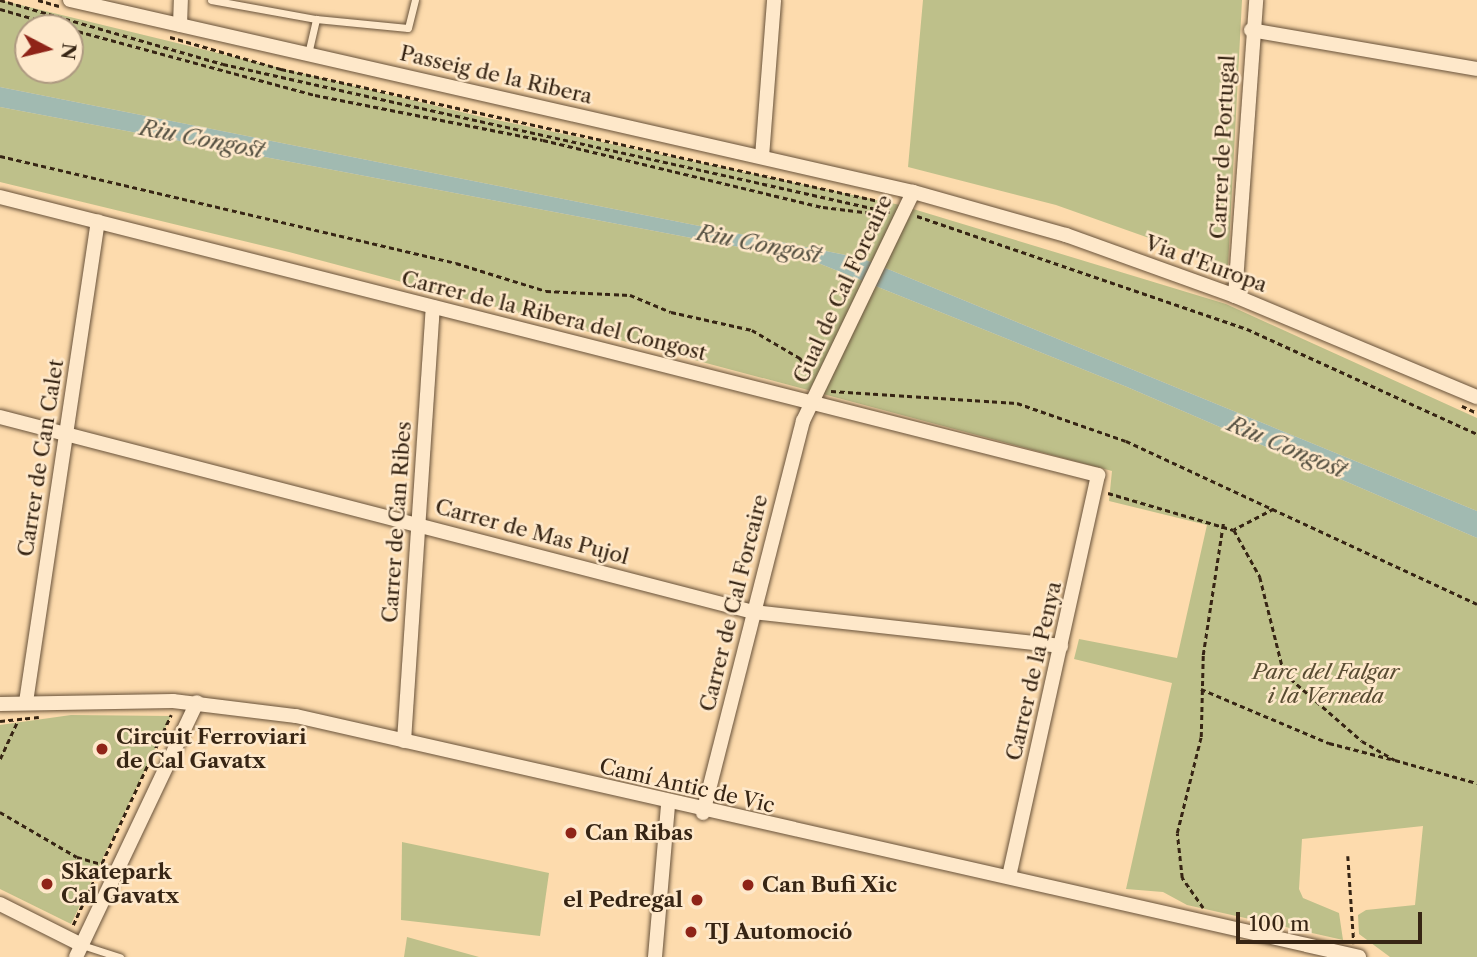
<!DOCTYPE html>
<html>
<head>
<meta charset="utf-8">
<style>
	body { margin:0 }
	#map { position:relative; width:1477px; height:957px; overflow:hidden; background:#fddbad; font-family:"Libre Caslon Text",serif }
	div>[style] { position:absolute }
	[style*='--x'] { left:calc(var(--x)*1px); top:calc(var(--y)*1px); width:calc(var(--w)*1px); rotate:calc(var(--a)*1deg) }
	.green>* { inset:0; background:#bec08a }
	.water>* { inset:0; background:#a1bab1 }
	.path>* { height:2.5px; margin-top:-1.25px; transform-origin:0; background:repeating-linear-gradient(90deg,#372514 0 5px,transparent 0 8.5px) }
	.roads { filter:drop-shadow(0 0 2px #68523a) drop-shadow(0 0 2px #68523a) }
	.lane>* { height:7px; margin:-3.5px; padding:0 3.5px; transform-origin:3.5px; border-radius:3.5px; background:#fee8ca }
	.street>* { height:14px; margin:-7px; padding:0 7px; transform-origin:7px; border-radius:7px; background:#fee8ca }
	.dots>* { width:19px; height:19px; translate:-50% -50%; box-sizing:border-box; border:4px solid #fee8ca; border-radius:50% }
	span { translate:-50% -50%; white-space:nowrap; text-align:center; line-height:1.15; -webkit-text-stroke:5px #fee8ca; paint-order:stroke }
	.street-label { font-size:21px; color:#372514 }
	.park-label { font-size:21px; color:#594c32; font-style:italic }
	.poi-label { font-size:21px; color:#372514; font-weight:700 }
	.left { translate:0 -50%; text-align:left }
	.right { translate:-100% -50%; text-align:right }
	.water-label { font-size:23px; color:#575243; font-style:italic }
	.north { position:absolute; left:14px; top:14px; width:70px; height:70px; box-sizing:border-box; background:#fee8ca; border:2px solid #ae9a81; border-radius:50%; rotate:97deg; font-size:19px; font-weight:700; line-height:28px; text-align:center; color:#372514 }
	.north::after { content:''; display:block; margin:auto; width:24px; height:32px; background:#8f2418; clip-path:polygon(50% 0,100% 100%,50% 72%,0 100%) }
	.scale { position:absolute; left:1236px; top:912px; width:186px; height:32px; box-sizing:border-box; border:4px solid #372514; border-top:0; padding-left:9px; font-size:21px; line-height:24px; white-space:nowrap; color:#372514; -webkit-text-stroke:5px #fee8ca; paint-order:stroke }
</style>
</head>
<body>
<div id="map">
	<div class="green">
		<div style="clip-path:polygon(evenodd,0 0,478px 116px,900px 205px,1226px 304px,1477px 418px,1477px 511px,861px 258px,0 87px,0 0,28px 28px,70px 28px,70px 70px,28px 70px,28px 28px)"></div>
		<div style="clip-path:polygon(923px 0,1242px 0,1228px 266px,1056px 205px,908px 167px)"></div>
		<div style="clip-path:polygon(0 107px,813px 261px,1127px 387px,1477px 538px,1477px 957px,1390px 957px,1359px 934px,1358px 915px,1366px 910px,1415px 905px,1423px 826px,1302px 839px,1299px 889px,1303px 898px,1339px 913px,1343px 940px,1187px 905px,1163px 892px,1126px 889px,1172px 683px,1074px 659px,1079px 639px,1177px 658px,1207px 525px,1109px 501px,1112px 471px,289px 252px,0 182px)"></div>
		<div style="clip-path:polygon(71px 715px,171px 716px,71px 924px,0 889px,0 725px)"></div>
		<div style="clip-path:polygon(402px 842px,549px 873px,540px 936px,401px 920px)"></div>
		<div style="clip-path:polygon(407px 937px,479px 957px,404px 957px)"></div>
	</div>
	<div class="water">
		<div style="clip-path:polygon(0 87px,861px 258px,1477px 511px,1477px 538px,1127px 387px,813px 261px,0 107px)"></div>
	</div>
	<div class="path">
		<div style="--x:0;--y:0;--w:232;--a:16"></div>
		<div style="--x:223;--y:64;--w:683;--a:12.51"></div>
		<div style="--x:38;--y:0;--w:22;--a:16"></div>
		<div style="--x:0;--y:9;--w:69;--a:16.1"></div>
		<div style="--x:70;--y:29;--w:254;--a:15.1"></div>
		<div style="--x:315;--y:95;--w:232;--a:11.2"></div>
		<div style="--x:543;--y:140;--w:288;--a:13.5"></div>
		<div style="--x:823;--y:207;--w:65;--a:7"></div>
		<div style="--x:170;--y:37;--w:116;--a:16.1"></div>
		<div style="--x:281;--y:69;--w:626;--a:12.46"></div>
		<div style="--x:0;--y:156;--w:468;--a:13.2"></div>
		<div style="--x:456;--y:263;--w:94;--a:17.3"></div>
		<div style="--x:546;--y:291;--w:84;--a:2.7"></div>
		<div style="--x:630;--y:295;--w:44;--a:22.5"></div>
		<div style="--x:671;--y:312;--w:83;--a:12.5"></div>
		<div style="--x:752;--y:330;--w:56;--a:30.3"></div>
		<div style="--x:800;--y:358;--w:18;--a:56"></div>
		<div style="--x:917;--y:216;--w:349;--a:18.9"></div>
		<div style="--x:1247;--y:329;--w:253;--a:24.5"></div>
		<div style="--x:831;--y:391;--w:186;--a:3.7"></div>
		<div style="--x:1017;--y:403;--w:115;--a:19.2"></div>
		<div style="--x:1126;--y:441;--w:387;--a:24.9"></div>
		<div style="--x:1462;--y:406;--w:17;--a:25"></div>
		<div style="--x:1108;--y:493;--w:131;--a:16.4"></div>
		<div style="--x:1274;--y:509;--w:45;--a:152.3"></div>
		<div style="--x:1234;--y:530;--w:54;--a:61"></div>
		<div style="--x:1260;--y:577;--w:99;--a:76"></div>
		<div style="--x:1284;--y:673;--w:103;--a:41.1"></div>
		<div style="--x:1362;--y:741;--w:38;--a:30"></div>
		<div style="--x:1395;--y:760;--w:85;--a:15.7"></div>
		<div style="--x:1201;--y:689;--w:139;--a:22.9"></div>
		<div style="--x:1329;--y:743;--w:64;--a:14.5"></div>
		<div style="--x:0;--y:721;--w:39;--a:-6"></div>
		<div style="--x:0;--y:759;--w:43;--a:-65.2"></div>
		<div style="--x:0;--y:812;--w:89;--a:30.3"></div>
		<div style="--x:77;--y:857;--w:26;--a:16"></div>
		<div style="--x:1348;--y:856;--w:88;--a:86.1"></div>
		<div style="--x:1203;--y:908;--w:37;--a:-125"></div>
		<div style="--x:1182;--y:878;--w:45;--a:-96.3"></div>
		<div style="--x:1177;--y:833;--w:99;--a:-76"></div>
		<div style="--x:1201;--y:737;--w:82;--a:-88.6"></div>
		<div style="--x:1203;--y:655;--w:133;--a:-81.3"></div>
		<div style="--x:73;--y:925;--w:232;--a:-65"></div>
	</div>
	<div class="roads">
		<div class="lane">
			<div style="--x:211;--y:0;--w:107;--a:10.3"></div>
			<div style="--x:308;--y:54;--w:36;--a:-77"></div>
			<div style="--x:316;--y:19;--w:92;--a:5.6"></div>
			<div style="--x:408;--y:28;--w:29;--a:-76"></div>
			<div style="--x:82;--y:945;--w:40;--a:18"></div>
		</div>
		<div class="street">
			<div style="--x:70;--y:0;--w:865;--a:12.83"></div>
			<div style="--x:913;--y:192;--w:159;--a:15.7"></div>
			<div style="--x:1066;--y:235;--w:180;--a:19.8"></div>
			<div style="--x:1235;--y:296;--w:262;--a:22.7"></div>
			<div style="--x:180;--y:25;--w:25;--a:-88"></div>
			<div style="--x:1251;--y:30;--w:229;--a:9.8"></div>
			<div style="--x:762;--y:157;--w:157;--a:-85.6"></div>
			<div style="--x:0;--y:197;--w:1133;--a:14.21"></div>
			<div style="--x:1098;--y:475;--w:410;--a:102.5"></div>
			<div style="--x:1235;--y:296;--w:297;--a:-85.9"></div>
			<div style="--x:0;--y:417;--w:778;--a:14.52"></div>
			<div style="--x:753;--y:612;--w:310;--a:6.3"></div>
			<div style="--x:26;--y:702;--w:486;--a:-81.5"></div>
			<div style="--x:0;--y:704;--w:173;--a:-1"></div>
			<div style="--x:173;--y:701;--w:124;--a:7"></div>
			<div style="--x:296;--y:716;--w:1090;--a:12.77"></div>
			<div style="--x:404;--y:741;--w:435;--a:-86.2"></div>
			<div style="--x:703;--y:813;--w:405;--a:-75.7"></div>
			<div style="--x:803;--y:421;--w:254;--a:-64.3"></div>
			<div style="--x:0;--y:904;--w:92;--a:26.6"></div>
			<div style="--x:76;--y:957;--w:282;--a:-64.6"></div>
			<div style="--x:655;--y:957;--w:154;--a:-85.1"></div>
		</div>
	</div>
	<div class="dots">
		<div style="left:102px;top:749px;background:#8f2418"></div>
		<div style="left:571px;top:833px;background:#8f2418"></div>
		<div style="left:47px;top:884px;background:#8f2418"></div>
		<div style="left:748px;top:885px;background:#8f2418"></div>
		<div style="left:697px;top:900px;background:#8f2418"></div>
		<div style="left:691px;top:932px;background:#8f2418"></div>
	</div>
	<div class="street-label">
		<span style="left:496px;top:75px;rotate:13deg">Passeig de la Ribera</span>
		<span style="left:1223px;top:147px;rotate:-87deg">Carrer de Portugal</span>
		<span style="left:1206px;top:264px;rotate:20deg">Via d'Europa</span>
		<span style="left:843px;top:289px;rotate:-65deg">Gual de Cal Forcaire</span>
		<span style="left:554px;top:316px;rotate:14deg">Carrer de la Ribera del Congost</span>
		<span style="left:41px;top:458px;rotate:-81deg">Carrer de Can Calet</span>
		<span style="left:397px;top:522px;rotate:-86deg">Carrer de Can Ribes</span>
		<span style="left:532px;top:532px;rotate:15deg">Carrer de Mas Pujol</span>
		<span style="left:734px;top:603px;rotate:-76deg">Carrer de Cal Forcaire</span>
		<span style="left:1034px;top:671px;rotate:-77deg">Carrer de la Penya</span>
		<span style="left:687px;top:786px;rotate:13deg">Camí Antic de Vic</span>
	</div>
	<div class="park-label">
		<span style="left:1326px;top:684px">Parc del Falgar<br>i la Verneda</span>
	</div>
	<div class="poi-label">
		<span class="left" style="left:116px;top:749px">Circuit Ferroviari<br>de Cal Gavatx</span>
		<span class="left" style="left:585px;top:833px">Can Ribas</span>
		<span class="left" style="left:61px;top:884px">Skatepark<br>Cal Gavatx</span>
		<span class="left" style="left:762px;top:885px">Can Bufi Xic</span>
		<span class="right" style="left:683px;top:900px">el Pedregal</span>
		<span class="left" style="left:705px;top:932px">TJ Automoció</span>
	</div>
	<div class="water-label">
		<span style="left:202px;top:139px;rotate:11deg">Riu Congost</span>
		<span style="left:759px;top:244px;rotate:11deg">Riu Congost</span>
		<span style="left:1287px;top:447px;rotate:23deg">Riu Congost</span>
	</div>
	<div class="north">N</div>
	<div class="scale">100 m</div>
</div>
</body>
</html>
